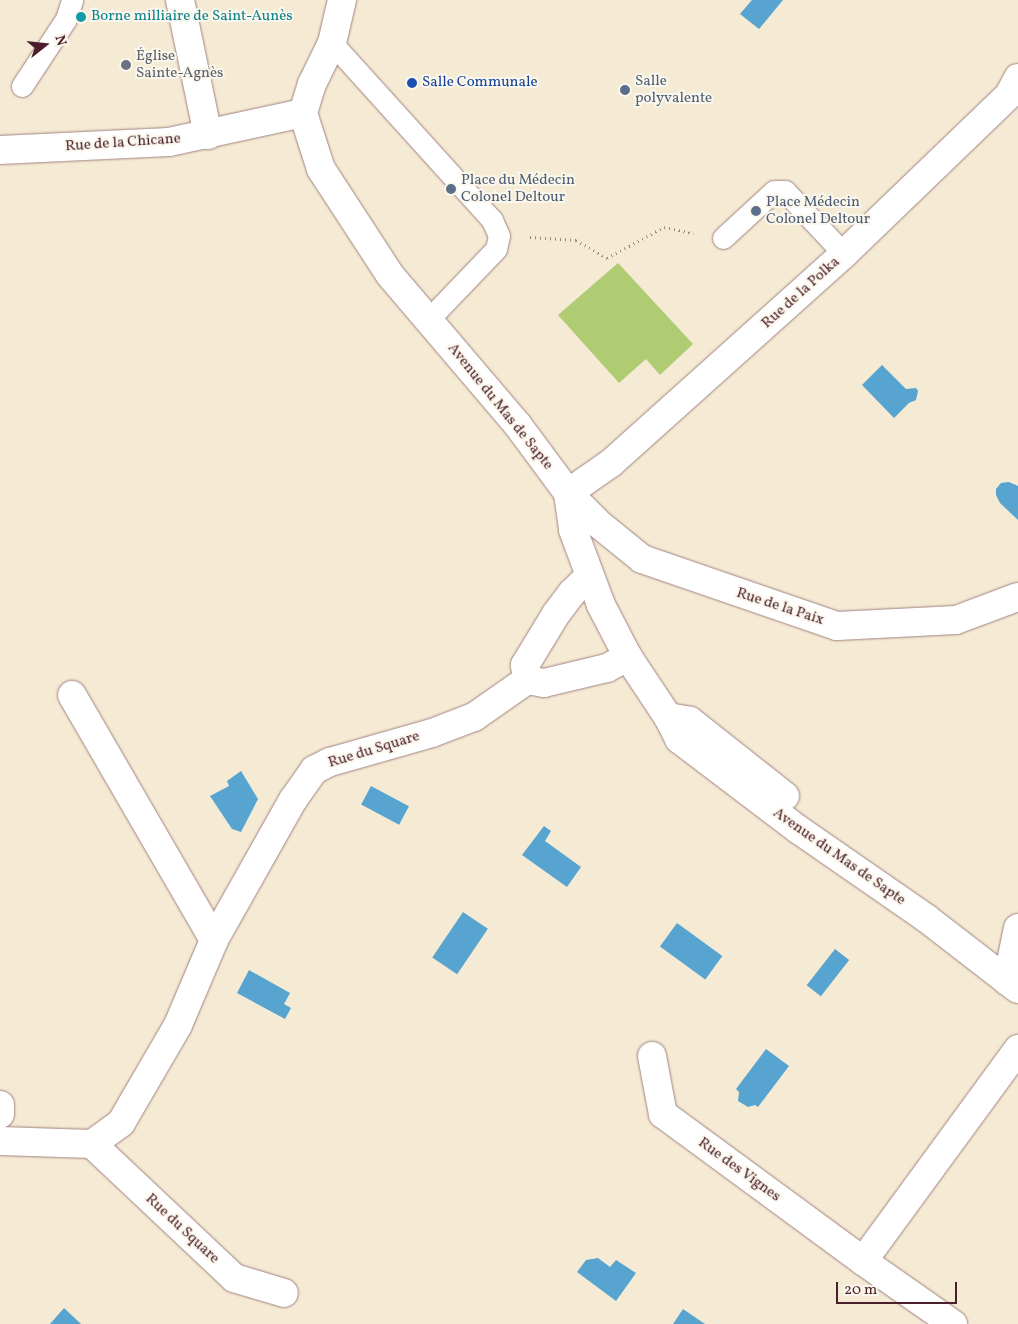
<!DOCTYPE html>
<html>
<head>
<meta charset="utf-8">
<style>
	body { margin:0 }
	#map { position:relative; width:1018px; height:1324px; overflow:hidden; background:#f5ead4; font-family:Vollkorn,serif }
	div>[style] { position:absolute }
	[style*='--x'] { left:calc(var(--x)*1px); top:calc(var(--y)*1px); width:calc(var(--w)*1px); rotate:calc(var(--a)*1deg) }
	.green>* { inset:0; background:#afcc73 }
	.water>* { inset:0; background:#56a4cf; transform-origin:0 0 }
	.path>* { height:3px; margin-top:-1.5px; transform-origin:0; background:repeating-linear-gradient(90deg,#a08480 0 1px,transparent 0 5px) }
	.roads { filter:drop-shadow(0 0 1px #a08480) drop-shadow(0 0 1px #a08480) }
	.lane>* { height:21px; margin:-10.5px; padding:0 10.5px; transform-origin:10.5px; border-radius:10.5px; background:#fff }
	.street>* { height:28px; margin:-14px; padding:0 14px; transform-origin:14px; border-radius:14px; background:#fff }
	.secondary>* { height:28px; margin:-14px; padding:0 14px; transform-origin:14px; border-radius:14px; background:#fff }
	.dots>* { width:14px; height:14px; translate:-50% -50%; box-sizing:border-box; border:2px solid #fbf7ec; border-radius:50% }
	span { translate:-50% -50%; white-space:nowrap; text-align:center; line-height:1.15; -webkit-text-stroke:4px #fbf7ec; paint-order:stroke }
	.culture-label { font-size:15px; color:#0d838f }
	.left { translate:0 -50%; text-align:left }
	.worship-label { font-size:15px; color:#5b616d }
	.service-label { font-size:15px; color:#4e5e75 }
	.transit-label { font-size:15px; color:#164399 }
	.street-label { font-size:15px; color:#4a1f2b }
	.north { position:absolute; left:20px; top:20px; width:50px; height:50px; -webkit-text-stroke:4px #fbf7ec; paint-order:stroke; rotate:74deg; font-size:14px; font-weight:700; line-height:20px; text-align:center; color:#4a1f2b }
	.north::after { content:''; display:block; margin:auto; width:18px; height:22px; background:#4a1f2b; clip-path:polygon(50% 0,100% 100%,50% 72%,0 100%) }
	.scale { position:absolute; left:836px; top:1282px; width:121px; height:22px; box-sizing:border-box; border:2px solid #4a1f2b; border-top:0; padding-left:6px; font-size:15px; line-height:18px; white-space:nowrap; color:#4a1f2b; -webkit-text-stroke:4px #fbf7ec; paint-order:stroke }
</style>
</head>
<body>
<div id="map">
	<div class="green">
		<div style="clip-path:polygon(618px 263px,693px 344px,660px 375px,646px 359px,619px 383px,558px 315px)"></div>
	</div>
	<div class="water">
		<div style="clip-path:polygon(752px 0,783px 0,759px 29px,740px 14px)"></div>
		<div style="clip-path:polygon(882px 365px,906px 389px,916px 388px,918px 391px,916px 400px,909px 403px,894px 418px,862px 385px)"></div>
		<div style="clip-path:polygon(1009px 482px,1018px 486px,1018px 520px,1000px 503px,996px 495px,996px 489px,1001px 483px)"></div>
		<div style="clip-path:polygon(241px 771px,258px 799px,241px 832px,232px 829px,210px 796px,229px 786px,227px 781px)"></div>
		<div style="left:371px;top:786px;width:43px;height:21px;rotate:28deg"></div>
		<div style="clip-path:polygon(544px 826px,551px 831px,545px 841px,581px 867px,567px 887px,522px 855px)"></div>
		<div style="left:463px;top:912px;width:30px;height:55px;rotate:34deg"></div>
		<div style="left:677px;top:923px;width:56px;height:29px;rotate:36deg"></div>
		<div style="left:835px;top:949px;width:18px;height:46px;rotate:38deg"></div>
		<div style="clip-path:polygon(249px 970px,290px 993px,284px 1004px,291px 1008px,285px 1019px,237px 993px)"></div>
		<div style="clip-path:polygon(766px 1049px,789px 1066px,758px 1107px,755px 1105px,748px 1107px,738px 1101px,739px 1092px,736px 1089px)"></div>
		<div style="clip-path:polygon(598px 1258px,610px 1267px,616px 1260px,636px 1273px,616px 1301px,577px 1272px,586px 1260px)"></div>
		<div style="clip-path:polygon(64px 1308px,81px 1324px,50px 1324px)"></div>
		<div style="clip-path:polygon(683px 1309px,705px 1324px,673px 1324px)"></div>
	</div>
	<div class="path">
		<div style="--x:530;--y:237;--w:46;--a:3.7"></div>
		<div style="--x:576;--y:240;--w:36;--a:30"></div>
		<div style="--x:607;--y:258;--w:65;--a:-28.5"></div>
		<div style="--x:664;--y:227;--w:30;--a:12"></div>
	</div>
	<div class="roads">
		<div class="lane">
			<div style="--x:332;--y:43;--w:239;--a:47.9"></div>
			<div style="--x:492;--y:220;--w:17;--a:66"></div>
			<div style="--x:499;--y:236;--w:13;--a:103"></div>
			<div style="--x:496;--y:249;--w:98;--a:133.8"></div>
			<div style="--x:22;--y:86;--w:80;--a:-56.7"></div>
			<div style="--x:66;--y:19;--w:20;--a:-72"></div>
			<div style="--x:723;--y:238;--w:69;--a:-42.7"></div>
			<div style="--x:774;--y:191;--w:11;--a:0"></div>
			<div style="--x:785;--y:191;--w:86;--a:46.9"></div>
		</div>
		<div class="street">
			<div style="--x:180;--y:0;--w:138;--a:78.3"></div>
			<div style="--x:1018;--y:78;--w:19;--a:118"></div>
			<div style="--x:1009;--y:95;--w:229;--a:136.1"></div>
			<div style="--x:844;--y:254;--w:313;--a:138.1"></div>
			<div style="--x:611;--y:463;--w:52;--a:145.1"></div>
			<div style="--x:568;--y:493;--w:45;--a:45"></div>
			<div style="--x:600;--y:525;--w:54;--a:39"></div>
			<div style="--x:642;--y:559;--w:206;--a:19"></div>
			<div style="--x:837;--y:626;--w:119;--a:-2.9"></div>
			<div style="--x:956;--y:620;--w:66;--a:-20.4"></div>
			<div style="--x:303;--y:113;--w:59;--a:72.2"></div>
			<div style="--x:321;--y:169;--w:126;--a:56.9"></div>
			<div style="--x:390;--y:275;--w:196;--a:49.6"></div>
			<div style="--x:517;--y:424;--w:86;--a:53.5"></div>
			<div style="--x:568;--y:493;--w:37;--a:82"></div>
			<div style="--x:573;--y:530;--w:80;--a:69.5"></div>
			<div style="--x:601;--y:605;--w:59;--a:62.6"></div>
			<div style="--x:628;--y:657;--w:72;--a:56.3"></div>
			<div style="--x:668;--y:717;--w:25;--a:63"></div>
			<div style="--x:679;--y:739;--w:151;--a:37.2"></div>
			<div style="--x:799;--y:830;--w:155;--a:34.7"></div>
			<div style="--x:926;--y:918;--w:116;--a:37.7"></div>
			<div style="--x:527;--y:680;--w:15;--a:-98"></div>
			<div style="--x:525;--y:665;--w:60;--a:-58.7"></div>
			<div style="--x:556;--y:614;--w:26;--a:-53"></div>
			<div style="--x:572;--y:593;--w:24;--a:-45"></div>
			<div style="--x:72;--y:695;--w:283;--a:59.9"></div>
			<div style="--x:668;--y:717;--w:22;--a:10"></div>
			<div style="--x:690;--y:721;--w:121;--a:38.3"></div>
			<div style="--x:1007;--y:981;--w:54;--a:-78.3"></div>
			<div style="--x:652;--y:1056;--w:59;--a:79.3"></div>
			<div style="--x:663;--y:1114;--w:248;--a:36.3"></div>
			<div style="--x:863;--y:1261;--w:110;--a:35"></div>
			<div style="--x:0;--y:1105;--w:9;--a:90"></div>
			<div style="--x:0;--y:1141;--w:92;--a:1.9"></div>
			<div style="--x:92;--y:1144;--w:36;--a:-36"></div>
			<div style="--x:121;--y:1123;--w:113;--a:-59.8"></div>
			<div style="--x:178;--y:1025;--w:92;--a:-67"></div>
			<div style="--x:214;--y:940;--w:161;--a:-60.6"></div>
			<div style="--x:293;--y:800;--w:37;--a:-55"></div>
			<div style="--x:314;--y:770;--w:18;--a:-27"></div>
			<div style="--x:330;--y:762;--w:106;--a:-15.9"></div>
			<div style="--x:432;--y:733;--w:45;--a:-20.9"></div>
			<div style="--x:474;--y:717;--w:65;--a:-34.9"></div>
			<div style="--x:527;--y:680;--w:17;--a:10"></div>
			<div style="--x:544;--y:683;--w:65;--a:-13.4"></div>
			<div style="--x:607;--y:668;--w:24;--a:-28"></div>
			<div style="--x:92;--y:1144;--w:195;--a:43.3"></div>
			<div style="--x:234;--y:1278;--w:52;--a:16.7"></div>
			<div style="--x:863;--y:1261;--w:263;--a:-53.8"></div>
		</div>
		<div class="secondary">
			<div style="--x:0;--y:150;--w:169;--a:-2.7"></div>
			<div style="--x:169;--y:142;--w:137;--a:-12.2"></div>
			<div style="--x:303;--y:113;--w:30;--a:-73"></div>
			<div style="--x:312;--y:84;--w:46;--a:-64"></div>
			<div style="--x:332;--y:43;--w:44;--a:-76.9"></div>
		</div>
	</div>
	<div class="dots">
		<div style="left:81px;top:17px;background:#0f9aa8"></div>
		<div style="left:126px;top:65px;background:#6b7280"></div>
		<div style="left:412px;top:83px;background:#1a4fb4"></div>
		<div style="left:625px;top:90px;background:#5c6f8a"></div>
		<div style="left:451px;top:189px;background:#5c6f8a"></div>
		<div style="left:756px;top:211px;background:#5c6f8a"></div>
	</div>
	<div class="culture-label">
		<span class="left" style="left:91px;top:17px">Borne milliaire de Saint-Aunès</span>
	</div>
	<div class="worship-label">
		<span class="left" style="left:136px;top:65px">Église<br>Sainte-Agnès</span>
	</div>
	<div class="service-label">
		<span class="left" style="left:635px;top:90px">Salle<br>polyvalente</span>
		<span class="left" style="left:461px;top:189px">Place du Médecin<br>Colonel Deltour</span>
		<span class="left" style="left:766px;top:211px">Place Médecin<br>Colonel Deltour</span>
	</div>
	<div class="transit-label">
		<span class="left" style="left:422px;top:83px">Salle Communale</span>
	</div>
	<div class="street-label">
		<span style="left:123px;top:143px;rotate:-4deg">Rue de la Chicane</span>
		<span style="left:801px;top:293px;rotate:-42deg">Rue de la Polka</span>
		<span style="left:500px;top:407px;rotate:51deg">Avenue du Mas de Sapte</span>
		<span style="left:780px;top:607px;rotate:18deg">Rue de la Paix</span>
		<span style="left:374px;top:750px;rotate:-17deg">Rue du Square</span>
		<span style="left:839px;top:857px;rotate:35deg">Avenue du Mas de Sapte</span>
		<span style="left:739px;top:1170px;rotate:36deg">Rue des Vignes</span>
		<span style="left:182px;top:1229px;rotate:43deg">Rue du Square</span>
	</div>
	<div class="north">N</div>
	<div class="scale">20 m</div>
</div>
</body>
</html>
